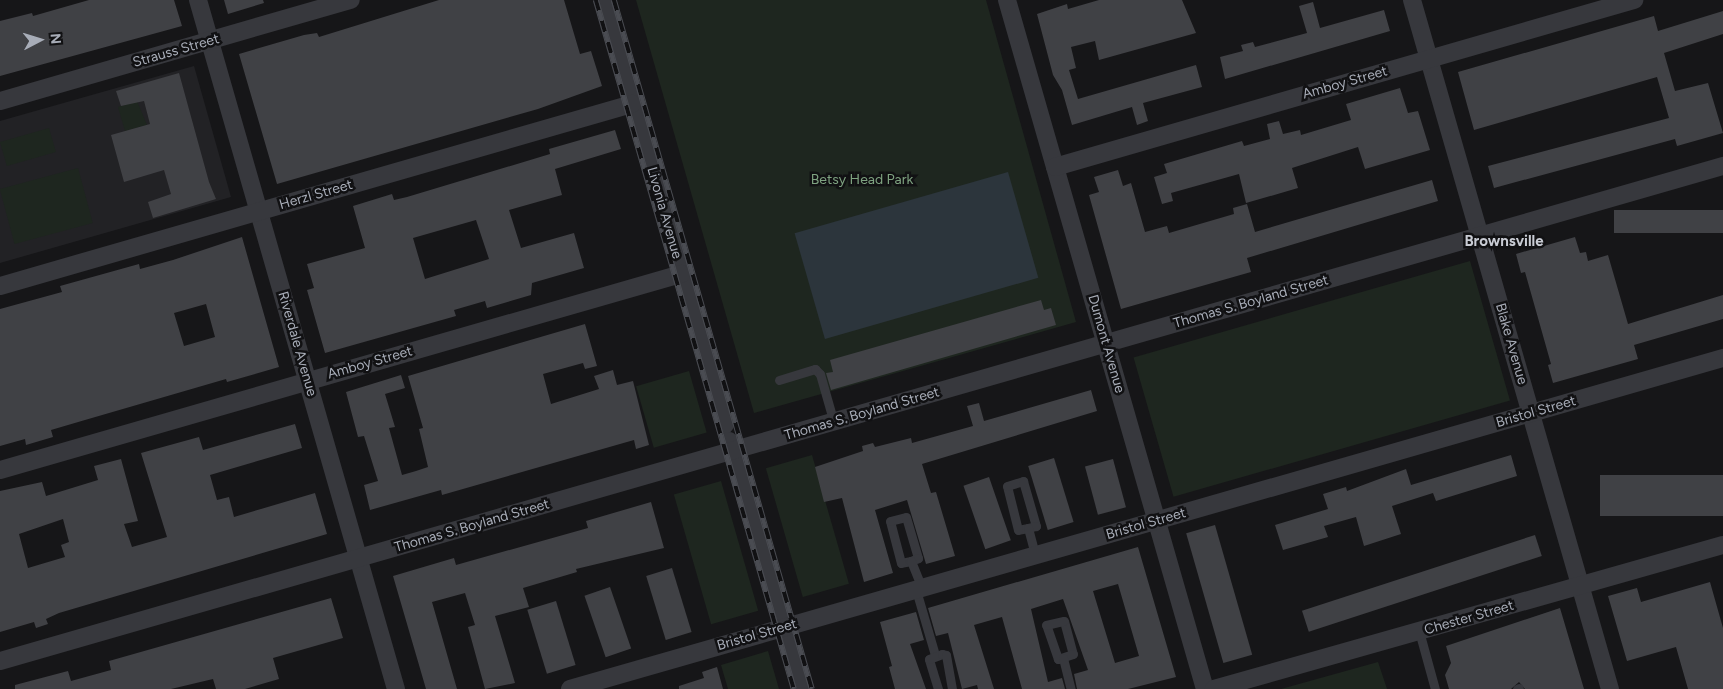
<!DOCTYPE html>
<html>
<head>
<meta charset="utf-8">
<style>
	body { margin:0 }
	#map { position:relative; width:1723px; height:689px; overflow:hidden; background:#161618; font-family:Figtree,sans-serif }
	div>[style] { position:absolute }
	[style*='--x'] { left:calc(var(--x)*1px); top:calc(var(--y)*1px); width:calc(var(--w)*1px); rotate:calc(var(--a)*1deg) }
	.built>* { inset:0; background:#222225 }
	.green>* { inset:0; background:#1e261f; transform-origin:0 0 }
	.water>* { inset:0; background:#2c353c; transform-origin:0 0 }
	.building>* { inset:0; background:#404145; transform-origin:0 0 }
	.service>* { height:9px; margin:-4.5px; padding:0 4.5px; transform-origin:4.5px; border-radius:4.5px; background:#37383d }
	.minor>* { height:18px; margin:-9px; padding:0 9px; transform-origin:9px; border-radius:9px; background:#37383d }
	.rail>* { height:5.5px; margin-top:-2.75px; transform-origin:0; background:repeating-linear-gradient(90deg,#111113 0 11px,#4a4c52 0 22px); box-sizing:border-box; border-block:1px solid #4a4c52 }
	span { translate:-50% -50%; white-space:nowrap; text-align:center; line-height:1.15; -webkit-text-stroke:5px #111113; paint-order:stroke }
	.street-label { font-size:14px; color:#a8adb8 }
	.park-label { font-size:14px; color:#7fa381 }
	.neighbourhood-label { font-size:15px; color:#c9ccd4; font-weight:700 }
	.north { position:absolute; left:15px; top:15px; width:50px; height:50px; -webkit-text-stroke:4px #111113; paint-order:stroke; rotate:85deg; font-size:14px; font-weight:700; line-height:20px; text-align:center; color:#a8adb8 }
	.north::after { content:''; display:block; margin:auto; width:18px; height:22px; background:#a8adb8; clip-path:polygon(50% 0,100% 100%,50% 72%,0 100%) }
</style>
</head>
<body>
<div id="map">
	<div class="built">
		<div style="clip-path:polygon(194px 66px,231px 197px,0 263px,0 121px)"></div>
	</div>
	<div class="green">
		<div style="clip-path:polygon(636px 0,986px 0,1076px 322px,754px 413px)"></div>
		<div style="clip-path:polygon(137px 101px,147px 125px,125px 131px,118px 107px)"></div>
		<div style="left:49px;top:128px;width:25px;height:51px;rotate:74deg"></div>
		<div style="left:78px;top:168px;width:57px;height:81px;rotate:75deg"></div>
		<div style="left:1470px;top:261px;width:145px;height:350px;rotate:74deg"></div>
		<div style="left:689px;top:371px;width:64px;height:55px;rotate:74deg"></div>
		<div style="left:812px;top:455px;width:134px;height:48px;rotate:74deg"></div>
		<div style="left:721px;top:481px;width:135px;height:49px;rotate:74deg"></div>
		<div style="clip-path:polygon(768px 651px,779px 689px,728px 689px,721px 665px)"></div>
		<div style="clip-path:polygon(1378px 662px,1387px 689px,1281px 689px)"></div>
	</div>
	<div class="water">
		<div style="left:1008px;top:172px;width:110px;height:222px;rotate:74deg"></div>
	</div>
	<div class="building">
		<div style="clip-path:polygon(89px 0,174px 0,182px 26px,0 76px,0 21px,32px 13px,33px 16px)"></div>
		<div style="clip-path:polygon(224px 0,263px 0,264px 3px,228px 14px)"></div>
		<div style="clip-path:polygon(439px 0,564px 0,580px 54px,591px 51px,602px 86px,538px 109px,277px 184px,239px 54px,304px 35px,317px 33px,319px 37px)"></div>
		<div style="clip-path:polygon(1099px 0,1182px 0,1196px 33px,1099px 60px,1095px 41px,1071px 47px,1076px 68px,1069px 70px,1078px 99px,1196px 65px,1202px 87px,1143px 103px,1148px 121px,1137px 125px,1132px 107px,1072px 125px,1062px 90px,1053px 75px,1037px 14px,1067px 4px,1068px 9px)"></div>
		<div style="clip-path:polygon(1313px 2px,1320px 28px,1384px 10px,1390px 31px,1225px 79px,1220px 57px,1243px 51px,1241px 45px,1253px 42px,1255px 47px,1307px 33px,1299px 6px)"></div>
		<div style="clip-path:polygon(1723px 11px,1723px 34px,1664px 53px,1675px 91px,1708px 83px,1723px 133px,1677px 146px,1675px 139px,1494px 188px,1488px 166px,1669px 118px,1657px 77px,1474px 130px,1458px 72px,1654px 16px,1658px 31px)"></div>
		<div style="clip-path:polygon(179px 73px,209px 182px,216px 199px,153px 218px,148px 202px,171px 194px,164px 170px,124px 182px,111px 135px,150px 124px,144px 101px,121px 106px,116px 91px)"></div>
		<div style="clip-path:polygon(1400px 88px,1408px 113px,1418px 111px,1430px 150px,1365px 169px,1358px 147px,1292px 168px,1298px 188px,1281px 193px,1246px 203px,1239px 174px,1171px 193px,1173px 201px,1162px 204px,1154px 177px,1167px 173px,1164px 164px,1242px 141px,1244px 146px,1270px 139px,1267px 124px,1279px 121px,1283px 134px,1300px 130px,1301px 135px,1351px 120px,1346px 104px)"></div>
		<div style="clip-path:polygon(evenodd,615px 130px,621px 149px,555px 169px,562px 195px,509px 210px,521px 248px,574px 233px,584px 268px,532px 283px,531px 295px,487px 308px,485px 301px,454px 310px,456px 316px,325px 353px,307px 290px,314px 288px,307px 264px,365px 248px,353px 206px,392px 194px,394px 200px,407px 197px,550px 154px,549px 149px,615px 130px,476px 220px,489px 259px,425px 279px,413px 238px,476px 220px)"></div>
		<div style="clip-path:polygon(1118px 170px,1123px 186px,1131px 183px,1145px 232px,1167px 226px,1169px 233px,1234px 214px,1233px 208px,1247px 204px,1255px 232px,1432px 180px,1438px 201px,1247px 258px,1251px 272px,1121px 309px,1089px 195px,1099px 192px,1094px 177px)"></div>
		<div style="left:1723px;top:210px;width:23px;height:109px;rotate:90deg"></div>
		<div style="clip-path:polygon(evenodd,242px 237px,279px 367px,227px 382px,226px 379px,85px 420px,51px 430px,53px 437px,26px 445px,25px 439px,0 446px,0 309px,62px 292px,60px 286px,139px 264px,140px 269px,173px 260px,242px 237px,206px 304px,215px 337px,184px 346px,174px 313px,206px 304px)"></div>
		<div style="clip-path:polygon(1575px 237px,1580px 253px,1586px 252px,1588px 261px,1608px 255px,1628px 324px,1723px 295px,1723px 319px,1634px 345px,1638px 359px,1553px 383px,1548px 365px,1551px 364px,1525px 272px,1521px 273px,1516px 254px)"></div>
		<div style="clip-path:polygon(1041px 300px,1044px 310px,1051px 308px,1056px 325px,831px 390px,826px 373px,833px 372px,830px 360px)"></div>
		<div style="clip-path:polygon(585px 324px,597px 366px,585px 369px,583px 363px,543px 374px,551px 404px,599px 389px,594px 376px,613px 370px,617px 385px,633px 381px,649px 445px,636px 449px,634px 440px,442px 495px,441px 490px,370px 510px,364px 485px,378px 481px,364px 436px,358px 437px,346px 392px,401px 375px,405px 388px,385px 394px,395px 427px,389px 428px,402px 475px,416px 471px,428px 467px,419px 429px,423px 428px,408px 376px)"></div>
		<div style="clip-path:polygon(1091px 390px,1097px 411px,922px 464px,931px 493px,936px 492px,955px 556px,926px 564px,907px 500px,875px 510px,893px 573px,864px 582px,842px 498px,824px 502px,815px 467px,863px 451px,862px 446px,873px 443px,875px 447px,911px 438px,912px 443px,973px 426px,967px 406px,979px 403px,984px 421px)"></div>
		<div style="clip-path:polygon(evenodd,295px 424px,302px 448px,210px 475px,217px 500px,229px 497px,234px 517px,315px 493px,327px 534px,59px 613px,46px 619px,48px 624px,36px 628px,34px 622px,0 632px,0 491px,42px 482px,46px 496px,98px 480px,94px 466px,121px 459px,138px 521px,124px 524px,132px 547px,167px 537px,141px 453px,199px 437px,203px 450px,295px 424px,63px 519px,69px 542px,61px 545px,65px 557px,28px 568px,19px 534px,63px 519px)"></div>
		<div style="clip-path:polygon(1511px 455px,1517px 476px,1436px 501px,1433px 493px,1392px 506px,1401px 534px,1364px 546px,1356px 517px,1324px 526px,1328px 537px,1283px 550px,1275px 525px,1328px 509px,1323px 494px,1346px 487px,1347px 491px,1406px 469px,1411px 485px)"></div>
		<div style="left:1054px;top:458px;width:67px;height:27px;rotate:73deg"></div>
		<div style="left:1113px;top:459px;width:50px;height:29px;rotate:75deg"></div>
		<div style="left:1723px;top:475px;width:41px;height:123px;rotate:90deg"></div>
		<div style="left:989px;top:477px;width:67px;height:27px;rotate:71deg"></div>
		<div style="clip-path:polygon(651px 502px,664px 548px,576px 569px,577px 572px,523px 588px,529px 607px,495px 616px,515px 683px,485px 689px,468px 627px,475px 625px,465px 593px,432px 602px,457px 689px,426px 689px,393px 576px,454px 558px,456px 565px,588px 528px,586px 521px)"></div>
		<div style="left:1215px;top:525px;width:135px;height:30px;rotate:74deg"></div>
		<div style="left:1535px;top:535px;width:22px;height:245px;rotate:72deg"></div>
		<div style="clip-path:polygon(evenodd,1138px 547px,1176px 677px,1128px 689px,1077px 689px,1074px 674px,1088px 670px,1063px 599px,1031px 609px,1048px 682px,1062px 678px,1065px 689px,1022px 689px,1002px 617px,974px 625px,994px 689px,978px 689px,977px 685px,962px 689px,948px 633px,936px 636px,928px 608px,1138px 547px,1118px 584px,1139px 656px,1115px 663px,1093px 591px,1118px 584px)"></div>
		<div style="left:672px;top:568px;width:67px;height:27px;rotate:73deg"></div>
		<div style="clip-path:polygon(1710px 582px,1723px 628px,1723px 689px,1688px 689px,1676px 647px,1627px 661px,1608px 596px,1637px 588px,1641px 602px)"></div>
		<div style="left:610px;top:587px;width:65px;height:27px;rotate:71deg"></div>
		<div style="clip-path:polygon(331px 598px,343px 638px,273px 658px,279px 679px,245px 689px,216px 689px,213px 679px,171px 689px,15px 689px,15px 685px,68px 671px,71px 681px,111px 670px,109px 661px)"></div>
		<div style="left:556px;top:601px;width:67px;height:30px;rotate:73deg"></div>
		<div style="clip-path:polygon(1560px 608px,1584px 689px,1525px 689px,1519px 682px,1511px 689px,1449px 689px,1445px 675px,1451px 663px,1446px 646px)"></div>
		<div style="clip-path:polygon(916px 612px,924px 640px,910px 644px,926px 689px,895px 689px,889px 667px,892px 666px,880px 622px)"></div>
		<div style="clip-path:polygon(717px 667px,723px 689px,679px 689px,679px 686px,704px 678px,702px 672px)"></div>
	</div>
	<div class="service">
		<div style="--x:779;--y:380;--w:38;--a:-17"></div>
		<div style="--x:815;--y:369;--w:7;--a:45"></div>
		<div style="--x:820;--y:374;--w:51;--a:74.1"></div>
		<div style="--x:1028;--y:528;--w:10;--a:169"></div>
		<div style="--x:1018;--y:530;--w:45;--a:-104"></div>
		<div style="--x:1007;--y:486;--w:17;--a:-17"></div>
		<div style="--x:1023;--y:481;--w:47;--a:73.9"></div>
		<div style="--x:1036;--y:526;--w:8;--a:166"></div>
		<div style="--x:1028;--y:528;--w:28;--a:75"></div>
		<div style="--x:911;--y:561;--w:10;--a:169"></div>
		<div style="--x:901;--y:563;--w:43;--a:-104.7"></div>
		<div style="--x:890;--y:521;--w:16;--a:-14"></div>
		<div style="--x:906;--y:517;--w:43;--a:73.7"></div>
		<div style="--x:918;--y:558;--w:8;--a:157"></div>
		<div style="--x:911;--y:561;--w:29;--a:68"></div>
		<div style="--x:916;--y:590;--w:68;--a:73.7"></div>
		<div style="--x:1064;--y:621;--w:34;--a:75"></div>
		<div style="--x:1073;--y:654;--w:16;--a:162"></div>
		<div style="--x:1058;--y:659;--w:36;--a:-109"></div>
		<div style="--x:1046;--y:625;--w:18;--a:-13"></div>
		<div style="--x:1419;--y:631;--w:60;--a:74.6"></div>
		<div style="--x:1063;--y:658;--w:32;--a:76"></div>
		<div style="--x:938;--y:689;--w:31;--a:-107"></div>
		<div style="--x:929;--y:659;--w:14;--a:-21"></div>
		<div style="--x:942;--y:654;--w:4;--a:14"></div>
		<div style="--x:946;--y:655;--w:35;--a:80"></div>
		<div style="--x:1517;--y:689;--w:2;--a:-27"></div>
	</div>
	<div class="minor">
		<div style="--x:198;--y:0;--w:717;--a:73.97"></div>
		<div style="--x:603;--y:0;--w:442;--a:74"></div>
		<div style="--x:1007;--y:0;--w:717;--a:73.97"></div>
		<div style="--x:1412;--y:0;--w:717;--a:73.97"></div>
		<div style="--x:0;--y:101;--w:365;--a:-16.1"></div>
		<div style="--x:1055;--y:167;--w:603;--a:-16.09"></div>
		<div style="--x:0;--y:286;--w:658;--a:-16.07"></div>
		<div style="--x:729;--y:441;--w:258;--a:73.8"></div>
		<div style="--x:0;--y:470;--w:709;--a:-16.06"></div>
		<div style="--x:0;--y:661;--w:1793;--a:-16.03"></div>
		<div style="--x:570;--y:689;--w:1200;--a:-16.02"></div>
		<div style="--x:1214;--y:689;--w:529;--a:-15.8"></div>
	</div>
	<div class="rail">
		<div style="--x:596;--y:0;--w:717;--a:73.97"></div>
		<div style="--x:614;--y:0;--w:717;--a:73.97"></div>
	</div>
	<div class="street-label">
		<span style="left:176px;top:51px;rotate:-16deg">Strauss Street</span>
		<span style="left:1345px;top:83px;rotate:-16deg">Amboy Street</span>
		<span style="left:316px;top:195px;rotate:-16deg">Herzl Street</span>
		<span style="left:664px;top:213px;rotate:74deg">Livonia Avenue</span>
		<span style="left:1251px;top:302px;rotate:-16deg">Thomas S. Boyland Street</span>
		<span style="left:297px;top:344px;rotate:74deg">Riverdale Avenue</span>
		<span style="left:1106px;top:344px;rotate:74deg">Dumont Avenue</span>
		<span style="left:1511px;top:344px;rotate:74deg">Blake Avenue</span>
		<span style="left:370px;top:363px;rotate:-16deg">Amboy Street</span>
		<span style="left:1536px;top:412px;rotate:-16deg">Bristol Street</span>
		<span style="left:862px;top:414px;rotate:-16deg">Thomas S. Boyland Street</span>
		<span style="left:1146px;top:524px;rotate:-16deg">Bristol Street</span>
		<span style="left:472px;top:526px;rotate:-16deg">Thomas S. Boyland Street</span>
		<span style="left:1469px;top:618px;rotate:-16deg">Chester Street</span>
		<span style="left:757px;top:635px;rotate:-16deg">Bristol Street</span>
	</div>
	<div class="park-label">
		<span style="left:862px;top:180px">Betsy Head Park</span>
	</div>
	<div class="neighbourhood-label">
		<span style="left:1504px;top:242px">Brownsville</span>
	</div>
	<div class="north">N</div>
</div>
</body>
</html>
